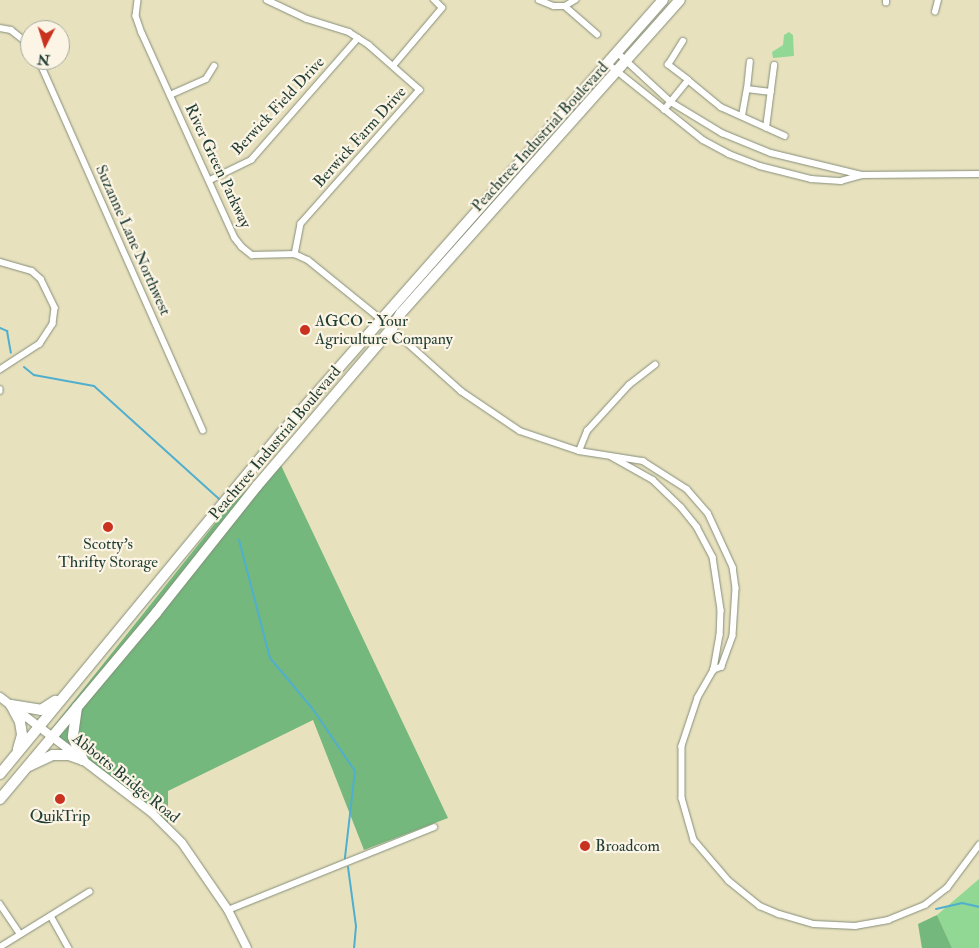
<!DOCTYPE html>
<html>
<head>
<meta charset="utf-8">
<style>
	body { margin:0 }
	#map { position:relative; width:979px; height:948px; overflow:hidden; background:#e8e1be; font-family:"IM FELL Double Pica",serif }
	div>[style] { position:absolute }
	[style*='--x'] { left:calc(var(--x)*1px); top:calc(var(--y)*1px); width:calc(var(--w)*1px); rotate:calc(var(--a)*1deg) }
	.green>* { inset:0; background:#90d893 }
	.forest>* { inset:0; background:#74b87d }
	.stream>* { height:2px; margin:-1px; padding:0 1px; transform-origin:1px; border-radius:1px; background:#50afce }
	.roads { filter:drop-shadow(0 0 1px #848f79) drop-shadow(0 0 1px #848f79) }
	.street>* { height:5.5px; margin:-2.75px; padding:0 2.75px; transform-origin:2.75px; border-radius:2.75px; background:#fff }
	.secondary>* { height:8px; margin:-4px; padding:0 4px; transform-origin:4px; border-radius:4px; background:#fff }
	.highway>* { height:10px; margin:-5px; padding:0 5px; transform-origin:5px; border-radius:5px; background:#fff }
	.dots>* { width:14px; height:14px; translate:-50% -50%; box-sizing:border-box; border:2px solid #fcf5e5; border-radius:50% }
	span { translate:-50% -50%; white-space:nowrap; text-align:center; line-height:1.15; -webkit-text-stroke:4.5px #fcf5e5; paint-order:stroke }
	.street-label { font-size:16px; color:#1f3d34 }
	.poi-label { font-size:16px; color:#1f3d34 }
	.left { translate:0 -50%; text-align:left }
	.north { position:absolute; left:20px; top:20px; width:50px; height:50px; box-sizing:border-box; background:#fcf5e5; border:1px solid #a4ab9e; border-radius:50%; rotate:185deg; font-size:14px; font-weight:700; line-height:20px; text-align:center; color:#1f3d34 }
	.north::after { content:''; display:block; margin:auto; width:18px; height:22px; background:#c8321e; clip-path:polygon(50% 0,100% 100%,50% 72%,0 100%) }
</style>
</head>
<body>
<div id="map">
	<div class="green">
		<div style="clip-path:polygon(789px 32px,793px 35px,794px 56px,773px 58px,772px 52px,783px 45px,784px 35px)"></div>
		<div style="clip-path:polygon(979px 879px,979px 948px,952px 948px,937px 915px)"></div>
	</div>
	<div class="forest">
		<div style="clip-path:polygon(278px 459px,448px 818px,364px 850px,313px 720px,168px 791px,168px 831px,141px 803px,49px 732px,225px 511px)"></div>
		<div style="clip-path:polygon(937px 915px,952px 948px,922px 948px,918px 924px)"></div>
	</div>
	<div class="stream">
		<div style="--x:0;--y:328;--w:8;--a:23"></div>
		<div style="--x:7;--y:331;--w:22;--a:80"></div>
		<div style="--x:24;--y:367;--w:13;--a:39"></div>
		<div style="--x:34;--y:375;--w:61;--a:10.4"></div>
		<div style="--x:94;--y:386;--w:169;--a:42.1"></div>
		<div style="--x:239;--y:540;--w:122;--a:75.3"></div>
		<div style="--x:270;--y:658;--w:65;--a:50"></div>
		<div style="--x:312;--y:708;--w:76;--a:55.7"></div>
		<div style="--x:355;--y:771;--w:88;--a:96.6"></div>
		<div style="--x:348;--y:867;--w:60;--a:82.3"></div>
		<div style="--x:356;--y:926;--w:22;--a:95"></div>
		<div style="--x:936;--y:909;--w:27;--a:-13"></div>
		<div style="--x:962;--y:903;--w:17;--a:13"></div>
	</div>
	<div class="roads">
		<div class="street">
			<div style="--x:138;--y:0;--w:16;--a:97"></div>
			<div style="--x:136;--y:16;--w:18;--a:71"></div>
			<div style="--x:142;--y:33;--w:225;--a:65.6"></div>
			<div style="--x:235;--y:238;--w:11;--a:52"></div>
			<div style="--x:242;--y:247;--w:13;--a:39"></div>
			<div style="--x:252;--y:255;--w:43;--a:-1.3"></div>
			<div style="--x:295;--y:254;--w:14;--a:25"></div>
			<div style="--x:308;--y:260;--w:95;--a:39"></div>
			<div style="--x:382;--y:320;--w:106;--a:41.9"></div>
			<div style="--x:461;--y:391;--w:71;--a:34.1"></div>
			<div style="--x:520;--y:431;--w:62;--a:18.7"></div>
			<div style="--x:579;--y:451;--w:65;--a:8.9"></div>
			<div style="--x:643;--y:461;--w:52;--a:32.5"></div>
			<div style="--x:687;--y:489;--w:32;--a:49"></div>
			<div style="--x:708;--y:513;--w:60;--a:65.2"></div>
			<div style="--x:733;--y:567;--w:21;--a:82"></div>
			<div style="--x:736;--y:588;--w:48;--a:93.6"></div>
			<div style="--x:733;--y:636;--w:33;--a:110"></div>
			<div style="--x:722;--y:667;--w:9;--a:159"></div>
			<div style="--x:267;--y:0;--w:44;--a:25.4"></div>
			<div style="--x:307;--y:19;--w:44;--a:17.2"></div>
			<div style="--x:349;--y:32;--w:24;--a:33"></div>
			<div style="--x:369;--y:45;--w:68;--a:41.4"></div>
			<div style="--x:420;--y:90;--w:179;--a:131.6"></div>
			<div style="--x:301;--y:224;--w:31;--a:101"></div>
			<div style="--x:539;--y:0;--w:16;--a:22"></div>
			<div style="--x:554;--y:6;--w:11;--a:0"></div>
			<div style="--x:565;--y:6;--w:12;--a:-31"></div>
			<div style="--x:886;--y:3;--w:3;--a:-90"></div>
			<div style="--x:565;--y:6;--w:43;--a:41.2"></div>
			<div style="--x:935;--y:12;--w:12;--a:-76"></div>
			<div style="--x:0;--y:28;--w:11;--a:10"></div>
			<div style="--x:11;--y:30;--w:24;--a:38"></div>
			<div style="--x:617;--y:52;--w:74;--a:42.8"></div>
			<div style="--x:671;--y:102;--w:60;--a:31.3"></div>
			<div style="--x:722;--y:133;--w:53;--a:22.2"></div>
			<div style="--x:771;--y:153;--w:94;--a:13.6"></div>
			<div style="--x:862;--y:175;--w:117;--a:-0.5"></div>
			<div style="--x:39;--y:60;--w:405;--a:66.1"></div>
			<div style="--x:607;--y:63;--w:123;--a:38.7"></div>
			<div style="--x:703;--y:140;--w:30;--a:28"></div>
			<div style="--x:729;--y:154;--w:33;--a:21"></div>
			<div style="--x:760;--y:166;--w:53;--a:14.3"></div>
			<div style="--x:811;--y:179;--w:30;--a:4"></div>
			<div style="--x:841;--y:181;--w:22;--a:-16"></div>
			<div style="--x:393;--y:66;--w:76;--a:-49.8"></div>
			<div style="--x:442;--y:8;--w:11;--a:-135"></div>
			<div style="--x:688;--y:80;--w:43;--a:39.3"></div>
			<div style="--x:721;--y:107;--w:70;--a:24.4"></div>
			<div style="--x:747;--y:89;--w:27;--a:-84"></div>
			<div style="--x:170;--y:95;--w:39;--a:-24"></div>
			<div style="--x:206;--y:79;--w:15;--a:-58"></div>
			<div style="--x:664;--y:110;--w:38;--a:-51"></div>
			<div style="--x:688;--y:80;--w:25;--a:-143"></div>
			<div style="--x:668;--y:65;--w:28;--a:-58"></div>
			<div style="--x:742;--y:116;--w:27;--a:-80"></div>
			<div style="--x:747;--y:89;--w:24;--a:7"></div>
			<div style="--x:766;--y:128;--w:63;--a:-82.6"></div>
			<div style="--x:210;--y:180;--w:46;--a:-26"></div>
			<div style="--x:251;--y:160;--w:162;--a:-48.7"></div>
			<div style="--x:0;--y:262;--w:33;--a:16"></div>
			<div style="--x:32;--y:271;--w:12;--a:42"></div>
			<div style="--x:41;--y:279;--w:32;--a:64"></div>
			<div style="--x:55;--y:308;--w:16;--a:97"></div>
			<div style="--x:53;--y:324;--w:24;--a:123"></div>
			<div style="--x:40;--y:344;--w:48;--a:147"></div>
			<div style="--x:0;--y:389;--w:2;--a:90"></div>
			<div style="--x:579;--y:451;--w:22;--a:-68"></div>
			<div style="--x:587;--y:431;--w:62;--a:-47.6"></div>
			<div style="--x:629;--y:385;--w:33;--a:-38"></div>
			<div style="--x:612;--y:457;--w:47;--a:29.3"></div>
			<div style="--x:653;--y:480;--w:39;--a:44"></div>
			<div style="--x:681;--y:507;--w:26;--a:51"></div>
			<div style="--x:697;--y:527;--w:34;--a:62"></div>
			<div style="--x:713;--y:557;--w:54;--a:81.4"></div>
			<div style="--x:721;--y:610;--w:25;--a:92"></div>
			<div style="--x:720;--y:635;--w:36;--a:100"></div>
			<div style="--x:714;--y:670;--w:32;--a:120"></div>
			<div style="--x:698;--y:698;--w:51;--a:108.4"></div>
			<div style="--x:682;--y:746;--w:52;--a:90"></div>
			<div style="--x:682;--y:798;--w:44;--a:74.1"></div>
			<div style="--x:694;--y:840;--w:54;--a:49.5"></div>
			<div style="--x:729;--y:881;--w:40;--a:39"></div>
			<div style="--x:760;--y:906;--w:21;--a:23"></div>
			<div style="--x:779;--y:914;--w:36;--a:16"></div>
			<div style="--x:814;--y:924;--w:41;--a:2.8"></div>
			<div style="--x:855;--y:926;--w:34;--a:-10"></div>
			<div style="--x:888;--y:920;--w:40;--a:-22"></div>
			<div style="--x:925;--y:905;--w:28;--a:-38"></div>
			<div style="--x:947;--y:888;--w:54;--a:-53.3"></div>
			<div style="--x:0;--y:904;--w:36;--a:56"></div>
			<div style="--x:228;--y:910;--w:222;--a:-21.9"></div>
			<div style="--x:51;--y:916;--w:37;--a:61"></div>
			<div style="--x:0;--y:947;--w:105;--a:-31.7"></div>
		</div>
		<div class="secondary">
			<div style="--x:0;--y:697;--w:191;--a:37.3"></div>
			<div style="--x:152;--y:813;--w:42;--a:45"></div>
			<div style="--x:182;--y:843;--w:81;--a:55.5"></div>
			<div style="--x:228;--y:910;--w:42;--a:63.4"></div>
		</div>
		<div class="highway">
			<div style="--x:11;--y:705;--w:30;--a:9"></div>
			<div style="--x:41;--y:710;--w:17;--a:-33"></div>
			<div style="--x:11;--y:705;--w:19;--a:62"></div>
			<div style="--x:20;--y:722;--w:13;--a:81"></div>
			<div style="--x:22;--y:735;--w:15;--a:106"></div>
			<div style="--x:77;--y:707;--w:30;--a:98"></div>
			<div style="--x:73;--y:737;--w:25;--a:67"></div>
			<div style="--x:29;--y:766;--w:26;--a:-25"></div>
			<div style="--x:53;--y:755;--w:16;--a:0"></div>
			<div style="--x:69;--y:755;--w:15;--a:20"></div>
			<div style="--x:0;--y:774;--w:446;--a:-50.5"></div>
			<div style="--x:284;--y:430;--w:573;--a:-48.61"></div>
			<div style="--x:0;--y:799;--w:243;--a:-50"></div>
			<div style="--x:156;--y:613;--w:162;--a:-51.5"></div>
			<div style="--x:257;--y:486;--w:208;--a:-49.5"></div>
			<div style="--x:392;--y:328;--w:17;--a:-59"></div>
			<div style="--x:401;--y:313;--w:419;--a:-48.3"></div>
		</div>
	</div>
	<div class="dots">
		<div style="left:305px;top:330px;background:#c8321e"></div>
		<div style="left:108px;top:527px;background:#c8321e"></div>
		<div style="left:60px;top:799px;background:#c8321e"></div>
		<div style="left:585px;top:846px;background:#c8321e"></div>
	</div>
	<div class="street-label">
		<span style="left:278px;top:106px;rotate:-47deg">Berwick Field Drive</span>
		<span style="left:360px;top:137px;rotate:-48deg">Berwick Farm Drive</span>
		<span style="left:540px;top:137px;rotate:-48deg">Peachtree Industrial Boulevard</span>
		<span style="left:218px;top:166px;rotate:65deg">River Green Parkway</span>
		<span style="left:133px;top:240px;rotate:66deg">Suzanne Lane Northwest</span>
		<span style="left:275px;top:443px;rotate:-50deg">Peachtree Industrial Boulevard</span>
		<span style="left:126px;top:778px;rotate:39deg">Abbotts Bridge Road</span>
	</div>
	<div class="poi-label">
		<span class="left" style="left:315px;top:330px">AGCO - Your<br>Agriculture Company</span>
		<span style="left:108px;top:553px">Scotty's<br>Thrifty Storage</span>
		<span style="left:60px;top:816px">QuikTrip</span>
		<span class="left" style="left:595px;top:846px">Broadcom</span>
	</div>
	<div class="north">N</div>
</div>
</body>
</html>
